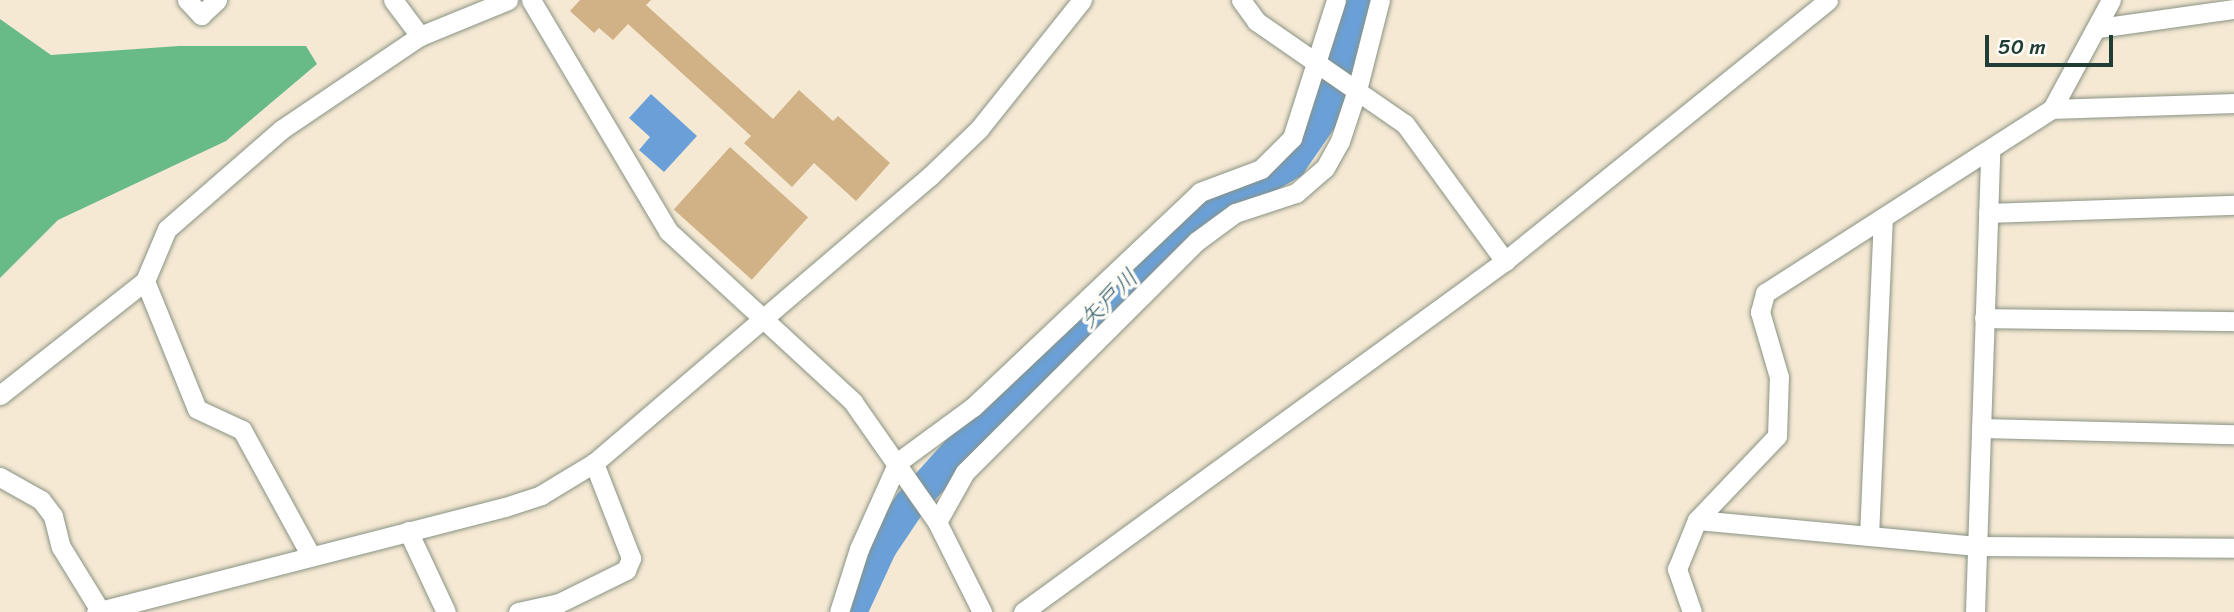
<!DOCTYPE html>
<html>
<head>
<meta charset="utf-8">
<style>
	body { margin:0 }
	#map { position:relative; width:2234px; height:612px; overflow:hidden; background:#f5e9d3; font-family:Sriracha,"Klee One",sans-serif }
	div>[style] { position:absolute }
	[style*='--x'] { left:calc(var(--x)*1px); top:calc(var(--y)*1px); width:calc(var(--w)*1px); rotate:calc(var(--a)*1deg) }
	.forest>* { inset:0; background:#68bb87 }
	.water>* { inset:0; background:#6aa0d7 }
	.river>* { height:32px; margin:-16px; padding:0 16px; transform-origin:16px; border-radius:16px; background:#6aa0d7 }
	.building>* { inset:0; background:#d1b186; transform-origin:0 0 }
	.roads { filter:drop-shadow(0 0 2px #8a9384) drop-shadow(0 0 2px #8a9384) }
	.minor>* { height:19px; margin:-9.5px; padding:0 9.5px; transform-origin:9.5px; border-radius:9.5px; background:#fff }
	span { translate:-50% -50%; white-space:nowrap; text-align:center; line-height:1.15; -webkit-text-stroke:7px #fdfcf7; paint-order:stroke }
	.water-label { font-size:24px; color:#39606d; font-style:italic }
	.scale { position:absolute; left:1985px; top:35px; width:128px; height:32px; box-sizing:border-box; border:4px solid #1f3d34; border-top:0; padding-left:9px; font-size:21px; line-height:24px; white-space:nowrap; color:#1f3d34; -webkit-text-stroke:5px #fdfcf7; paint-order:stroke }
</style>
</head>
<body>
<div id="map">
	<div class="forest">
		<div style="clip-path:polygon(0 19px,51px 55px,179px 46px,306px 46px,317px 64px,226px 141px,58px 220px,0 278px)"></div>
	</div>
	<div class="water">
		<div style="clip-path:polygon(651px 94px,697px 136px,664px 172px,639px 150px,650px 137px,629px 118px)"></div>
	</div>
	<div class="river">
		<div style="--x:851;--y:612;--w:72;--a:-65.2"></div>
		<div style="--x:881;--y:547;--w:52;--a:-56"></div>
		<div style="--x:910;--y:504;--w:106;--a:-48.1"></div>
		<div style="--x:981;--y:425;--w:316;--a:-44.6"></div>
		<div style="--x:1206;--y:203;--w:55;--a:-21.4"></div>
		<div style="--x:1257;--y:183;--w:39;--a:-30"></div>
		<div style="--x:1291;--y:163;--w:67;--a:-55.4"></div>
		<div style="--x:1329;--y:108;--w:112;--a:-75.5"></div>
	</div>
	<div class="building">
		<div style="clip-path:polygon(580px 0,651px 0,646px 5px,773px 119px,799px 90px,833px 121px,838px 116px,890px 163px,856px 201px,814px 163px,792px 187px,744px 143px,751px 136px,628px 24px,613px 40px,599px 28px,594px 33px,570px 11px)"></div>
		<div style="left:730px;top:147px;width:105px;height:84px;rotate:42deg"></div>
	</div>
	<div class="roads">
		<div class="minor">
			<div style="--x:187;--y:0;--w:21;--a:47"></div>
			<div style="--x:201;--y:15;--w:22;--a:-43"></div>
			<div style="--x:393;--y:0;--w:45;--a:53.1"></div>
			<div style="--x:531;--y:0;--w:269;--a:59.3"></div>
			<div style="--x:668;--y:231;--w:252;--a:42.7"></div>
			<div style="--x:853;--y:402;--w:146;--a:55"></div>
			<div style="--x:937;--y:522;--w:101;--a:63.4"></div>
			<div style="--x:1241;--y:0;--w:26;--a:54"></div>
			<div style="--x:1256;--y:21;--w:181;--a:34.7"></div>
			<div style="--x:1405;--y:124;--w:170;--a:53.9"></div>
			<div style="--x:2098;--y:28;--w:137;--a:-8"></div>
			<div style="--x:2052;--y:109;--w:182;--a:-1.9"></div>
			<div style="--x:1988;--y:213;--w:246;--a:-1.9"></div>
			<div style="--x:145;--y:281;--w:138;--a:67.9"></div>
			<div style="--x:197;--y:409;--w:50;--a:25"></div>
			<div style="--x:242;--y:430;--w:144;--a:61.3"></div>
			<div style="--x:1984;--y:318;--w:250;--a:0.7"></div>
			<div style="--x:0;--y:395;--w:184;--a:-38.2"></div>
			<div style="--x:145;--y:281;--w:56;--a:-67.1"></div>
			<div style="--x:167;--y:229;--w:152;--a:-41"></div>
			<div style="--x:282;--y:129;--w:166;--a:-34"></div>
			<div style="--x:420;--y:36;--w:95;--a:-22.2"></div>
			<div style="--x:1981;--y:428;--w:253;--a:1.4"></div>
			<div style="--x:0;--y:477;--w:47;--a:29.3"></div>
			<div style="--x:41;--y:500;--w:20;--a:53"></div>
			<div style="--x:53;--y:516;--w:32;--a:76"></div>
			<div style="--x:61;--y:547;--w:76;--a:58.4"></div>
			<div style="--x:1697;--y:520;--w:281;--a:5.3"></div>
			<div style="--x:1977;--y:546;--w:257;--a:0.4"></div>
			<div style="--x:937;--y:522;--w:57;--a:-60.8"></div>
			<div style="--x:965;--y:472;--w:327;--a:-44.9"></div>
			<div style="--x:1197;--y:241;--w:47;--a:-36.4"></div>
			<div style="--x:1235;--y:213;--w:64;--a:-18.2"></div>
			<div style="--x:1296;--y:193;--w:38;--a:-41"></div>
			<div style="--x:1325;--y:168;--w:31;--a:-61"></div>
			<div style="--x:1340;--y:141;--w:54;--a:-71.6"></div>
			<div style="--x:1357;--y:90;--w:93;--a:-75.7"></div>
			<div style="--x:408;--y:531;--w:89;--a:64.9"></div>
			<div style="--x:1869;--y:536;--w:318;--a:-87.5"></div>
			<div style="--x:96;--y:612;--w:422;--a:-14.4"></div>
			<div style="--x:505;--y:507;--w:38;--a:-18"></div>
			<div style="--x:541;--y:495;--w:62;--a:-31.1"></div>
			<div style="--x:594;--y:463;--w:442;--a:-40.5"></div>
			<div style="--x:930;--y:176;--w:68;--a:-43.8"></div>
			<div style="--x:979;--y:129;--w:165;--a:-51.4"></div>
			<div style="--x:518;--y:612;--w:42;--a:-12.4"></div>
			<div style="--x:559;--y:603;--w:75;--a:-26.2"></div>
			<div style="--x:626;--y:570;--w:13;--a:-67"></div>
			<div style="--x:631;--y:558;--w:102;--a:-111.3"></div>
			<div style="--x:839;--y:612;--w:66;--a:-72.4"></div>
			<div style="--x:859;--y:549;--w:95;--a:-65.9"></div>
			<div style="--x:898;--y:462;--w:93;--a:-36.3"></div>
			<div style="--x:973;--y:407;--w:313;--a:-43.4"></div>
			<div style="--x:1200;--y:192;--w:65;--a:-20.7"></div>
			<div style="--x:1261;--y:169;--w:44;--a:-45"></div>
			<div style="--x:1292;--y:138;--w:145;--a:-72.3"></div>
			<div style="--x:1023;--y:612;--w:596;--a:-36.06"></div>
			<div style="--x:1505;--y:261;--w:415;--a:-38.9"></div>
			<div style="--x:1692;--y:612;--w:46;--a:-109.2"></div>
			<div style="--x:1677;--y:569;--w:53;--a:-67.8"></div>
			<div style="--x:1697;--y:520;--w:116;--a:-46.4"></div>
			<div style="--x:1777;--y:436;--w:59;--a:-88.1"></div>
			<div style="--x:1779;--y:377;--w:68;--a:-106.3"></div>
			<div style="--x:1760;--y:312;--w:20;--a:-75"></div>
			<div style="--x:1765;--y:293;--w:341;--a:-32.7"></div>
			<div style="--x:2052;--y:109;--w:124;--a:-61.6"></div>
			<div style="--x:1975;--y:612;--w:459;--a:-88.1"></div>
		</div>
	</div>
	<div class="water-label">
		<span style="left:1109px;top:299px;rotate:-45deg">矢戸川</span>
	</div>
	<div class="scale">50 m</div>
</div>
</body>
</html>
